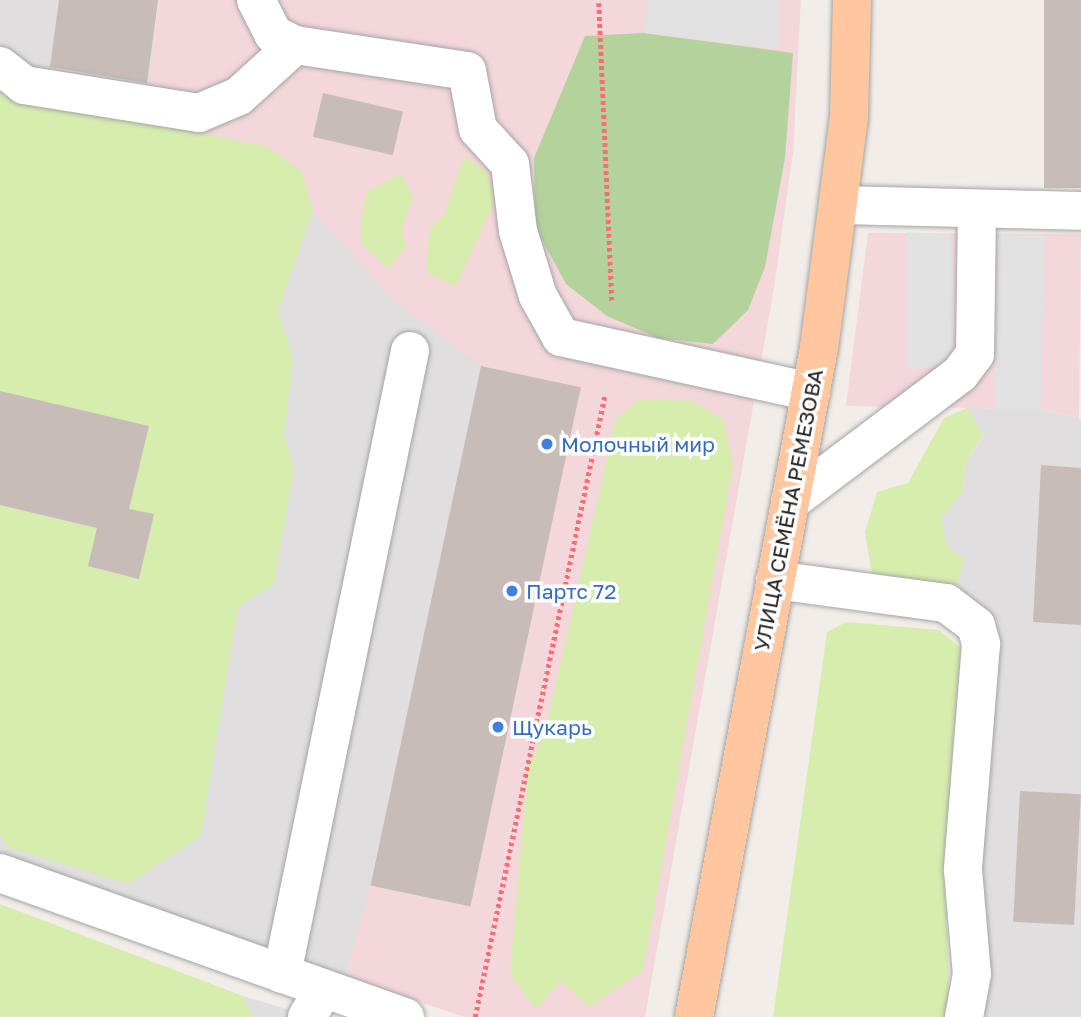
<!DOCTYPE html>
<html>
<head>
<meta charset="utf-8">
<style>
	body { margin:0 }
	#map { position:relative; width:1081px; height:1017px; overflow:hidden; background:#f2ede8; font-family:"Golos Text",sans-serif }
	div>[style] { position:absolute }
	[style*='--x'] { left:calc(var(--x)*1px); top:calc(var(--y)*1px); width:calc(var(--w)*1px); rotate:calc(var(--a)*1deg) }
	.residential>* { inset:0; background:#e0dedf }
	.commercial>* { inset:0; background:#f3d7da }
	.grass>* { inset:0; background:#d6edad }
	.forest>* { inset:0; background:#b4d29c }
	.parking>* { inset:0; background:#e1e1e1; transform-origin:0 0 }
	.building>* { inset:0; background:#c7bcb7; transform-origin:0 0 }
	.path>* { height:4.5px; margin-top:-2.25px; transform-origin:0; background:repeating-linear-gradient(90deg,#ff6c74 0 3.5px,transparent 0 7px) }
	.roads { filter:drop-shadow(0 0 2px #a5a5a5) drop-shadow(0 0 2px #a5a5a5) }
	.minor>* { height:38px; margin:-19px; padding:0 19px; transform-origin:19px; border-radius:19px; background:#fff }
	.major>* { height:38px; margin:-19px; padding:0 19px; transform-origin:19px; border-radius:19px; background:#ffc7a0 }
	.dots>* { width:19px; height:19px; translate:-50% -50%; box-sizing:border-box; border:4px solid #fff; border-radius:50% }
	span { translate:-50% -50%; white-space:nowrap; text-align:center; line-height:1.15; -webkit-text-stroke:7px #fff; paint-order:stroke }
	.shop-label { font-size:21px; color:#366cbe }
	.left { translate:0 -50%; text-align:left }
	.street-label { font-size:21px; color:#212121 }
</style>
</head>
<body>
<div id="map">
	<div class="residential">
		<div style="clip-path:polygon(0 0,158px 0,146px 122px,265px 146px,481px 366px,581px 387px,469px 906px,371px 885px,346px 976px,0 854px)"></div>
		<div style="clip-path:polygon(967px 408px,1041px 409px,1081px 419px,1081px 1017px,979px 1017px,977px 862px,994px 625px,957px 587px,964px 558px,947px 547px,941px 518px,963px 492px,965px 464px,983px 436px)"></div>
		<div style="clip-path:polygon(243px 996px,313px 1017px,252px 1017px)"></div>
	</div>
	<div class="commercial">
		<div style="clip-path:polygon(158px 0,801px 0,793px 152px,774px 288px,645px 1017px,464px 1017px,346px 976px,370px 885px,469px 906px,580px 387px,481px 366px,390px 297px,313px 211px,302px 171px,146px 122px)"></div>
		<div style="clip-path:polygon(868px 233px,1081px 234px,1079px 418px,1041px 409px,846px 406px)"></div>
	</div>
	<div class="grass">
		<div style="clip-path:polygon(0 92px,265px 146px,302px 171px,313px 211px,278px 311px,293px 359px,284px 435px,294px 468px,274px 584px,238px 607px,201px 836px,128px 884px,7px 847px,0 834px,0 505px,97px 528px,88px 566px,139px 579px,154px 515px,129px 509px,149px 426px,0 391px)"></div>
		<div style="clip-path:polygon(464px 156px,487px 173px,495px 200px,456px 286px,426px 272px,430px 228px,445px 213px)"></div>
		<div style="clip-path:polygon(401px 174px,413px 196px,402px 228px,406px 247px,388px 268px,361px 243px,361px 221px,367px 191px)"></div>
		<div style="clip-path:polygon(640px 399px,693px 401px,724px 420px,733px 465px,643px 971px,589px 1007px,561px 981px,536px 1009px,510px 974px,528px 767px,545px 732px,616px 419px)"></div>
		<div style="clip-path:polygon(967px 408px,983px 435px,965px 464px,963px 492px,941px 518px,947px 547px,964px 558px,957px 587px,919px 592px,873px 581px,865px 532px,877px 492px,908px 483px,944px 418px)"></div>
		<div style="clip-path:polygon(846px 622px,939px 630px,963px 650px,945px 883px,950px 1017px,773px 1017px,827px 632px)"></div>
		<div style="clip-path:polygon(0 904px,243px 996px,252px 1017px,0 1017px)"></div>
	</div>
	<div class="forest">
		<div style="clip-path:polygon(644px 33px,793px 53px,785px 158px,765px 267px,748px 310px,713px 344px,658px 338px,607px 316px,566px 284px,535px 227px,534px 158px,585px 36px)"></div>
	</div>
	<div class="parking">
		<div style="clip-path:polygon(648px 0,779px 0,779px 49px,644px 33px)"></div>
		<div style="clip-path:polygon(907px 232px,953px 235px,952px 353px,939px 368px,907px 369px)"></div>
		<div style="left:998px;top:234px;width:46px;height:175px;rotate:1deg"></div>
	</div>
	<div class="building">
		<div style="clip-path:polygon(59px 0,158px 0,147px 83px,50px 67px)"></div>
		<div style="left:1044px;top:0;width:37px;height:188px"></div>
		<div style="left:323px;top:93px;width:82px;height:45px;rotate:13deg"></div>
		<div style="left:481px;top:366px;width:102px;height:531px;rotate:12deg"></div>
		<div style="clip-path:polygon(0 391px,149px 426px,129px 509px,154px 514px,139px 579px,88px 566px,97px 528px,0 505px)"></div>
		<div style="clip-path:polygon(1041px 465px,1081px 468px,1081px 625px,1033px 622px)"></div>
		<div style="left:1020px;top:791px;width:61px;height:131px;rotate:3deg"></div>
	</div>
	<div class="path">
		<div style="--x:599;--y:3;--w:300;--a:87.5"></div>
		<div style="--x:475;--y:1017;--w:636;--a:-78.21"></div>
	</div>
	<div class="roads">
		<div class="minor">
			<div style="--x:256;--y:0;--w:38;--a:63"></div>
			<div style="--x:273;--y:34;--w:25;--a:27"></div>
			<div style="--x:295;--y:45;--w:174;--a:8.6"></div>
			<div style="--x:467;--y:71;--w:59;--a:79.3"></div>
			<div style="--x:478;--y:129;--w:47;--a:47.6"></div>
			<div style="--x:510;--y:164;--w:67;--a:83.2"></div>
			<div style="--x:518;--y:231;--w:68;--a:72.9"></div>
			<div style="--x:538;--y:296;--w:47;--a:60.7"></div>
			<div style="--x:561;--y:337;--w:256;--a:12.4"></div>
			<div style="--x:0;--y:66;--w:31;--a:38"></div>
			<div style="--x:24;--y:85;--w:177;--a:9.1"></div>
			<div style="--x:199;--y:113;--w:43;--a:-23"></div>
			<div style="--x:239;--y:96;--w:76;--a:-42.3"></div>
			<div style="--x:839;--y:205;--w:242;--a:1.4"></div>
			<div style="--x:790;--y:502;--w:213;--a:-37"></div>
			<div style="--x:960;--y:374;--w:25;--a:-53"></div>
			<div style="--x:975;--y:354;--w:144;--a:-89.2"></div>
			<div style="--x:775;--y:580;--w:173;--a:7.7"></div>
			<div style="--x:946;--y:603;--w:38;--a:37"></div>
			<div style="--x:976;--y:626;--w:19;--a:74"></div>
			<div style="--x:981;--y:644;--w:227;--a:94.6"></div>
			<div style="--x:963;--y:870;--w:104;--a:85.1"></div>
			<div style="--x:972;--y:974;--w:44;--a:100.5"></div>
			<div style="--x:0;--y:873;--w:430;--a:19.6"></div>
			<div style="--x:282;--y:974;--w:636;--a:-78.39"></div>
			<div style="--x:307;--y:1017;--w:33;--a:-59"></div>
		</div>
		<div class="major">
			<div style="--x:694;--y:1017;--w:681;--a:-79.42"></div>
			<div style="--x:819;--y:348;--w:233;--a:-82.6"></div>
			<div style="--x:849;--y:117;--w:117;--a:-88.5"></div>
		</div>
	</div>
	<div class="dots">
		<div style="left:547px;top:444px;background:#3f7fe0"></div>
		<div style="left:512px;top:591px;background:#3f7fe0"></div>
		<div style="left:498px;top:727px;background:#3f7fe0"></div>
	</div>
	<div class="shop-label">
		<span class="left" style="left:561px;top:444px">Молочный мир</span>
		<span class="left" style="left:526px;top:591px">Партс 72</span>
		<span class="left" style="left:512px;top:727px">Щукарь</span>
	</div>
	<div class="street-label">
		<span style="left:788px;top:510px;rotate:-79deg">УЛИЦА СЕМЁНА РЕМЕЗОВА</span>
	</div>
</div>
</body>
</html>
